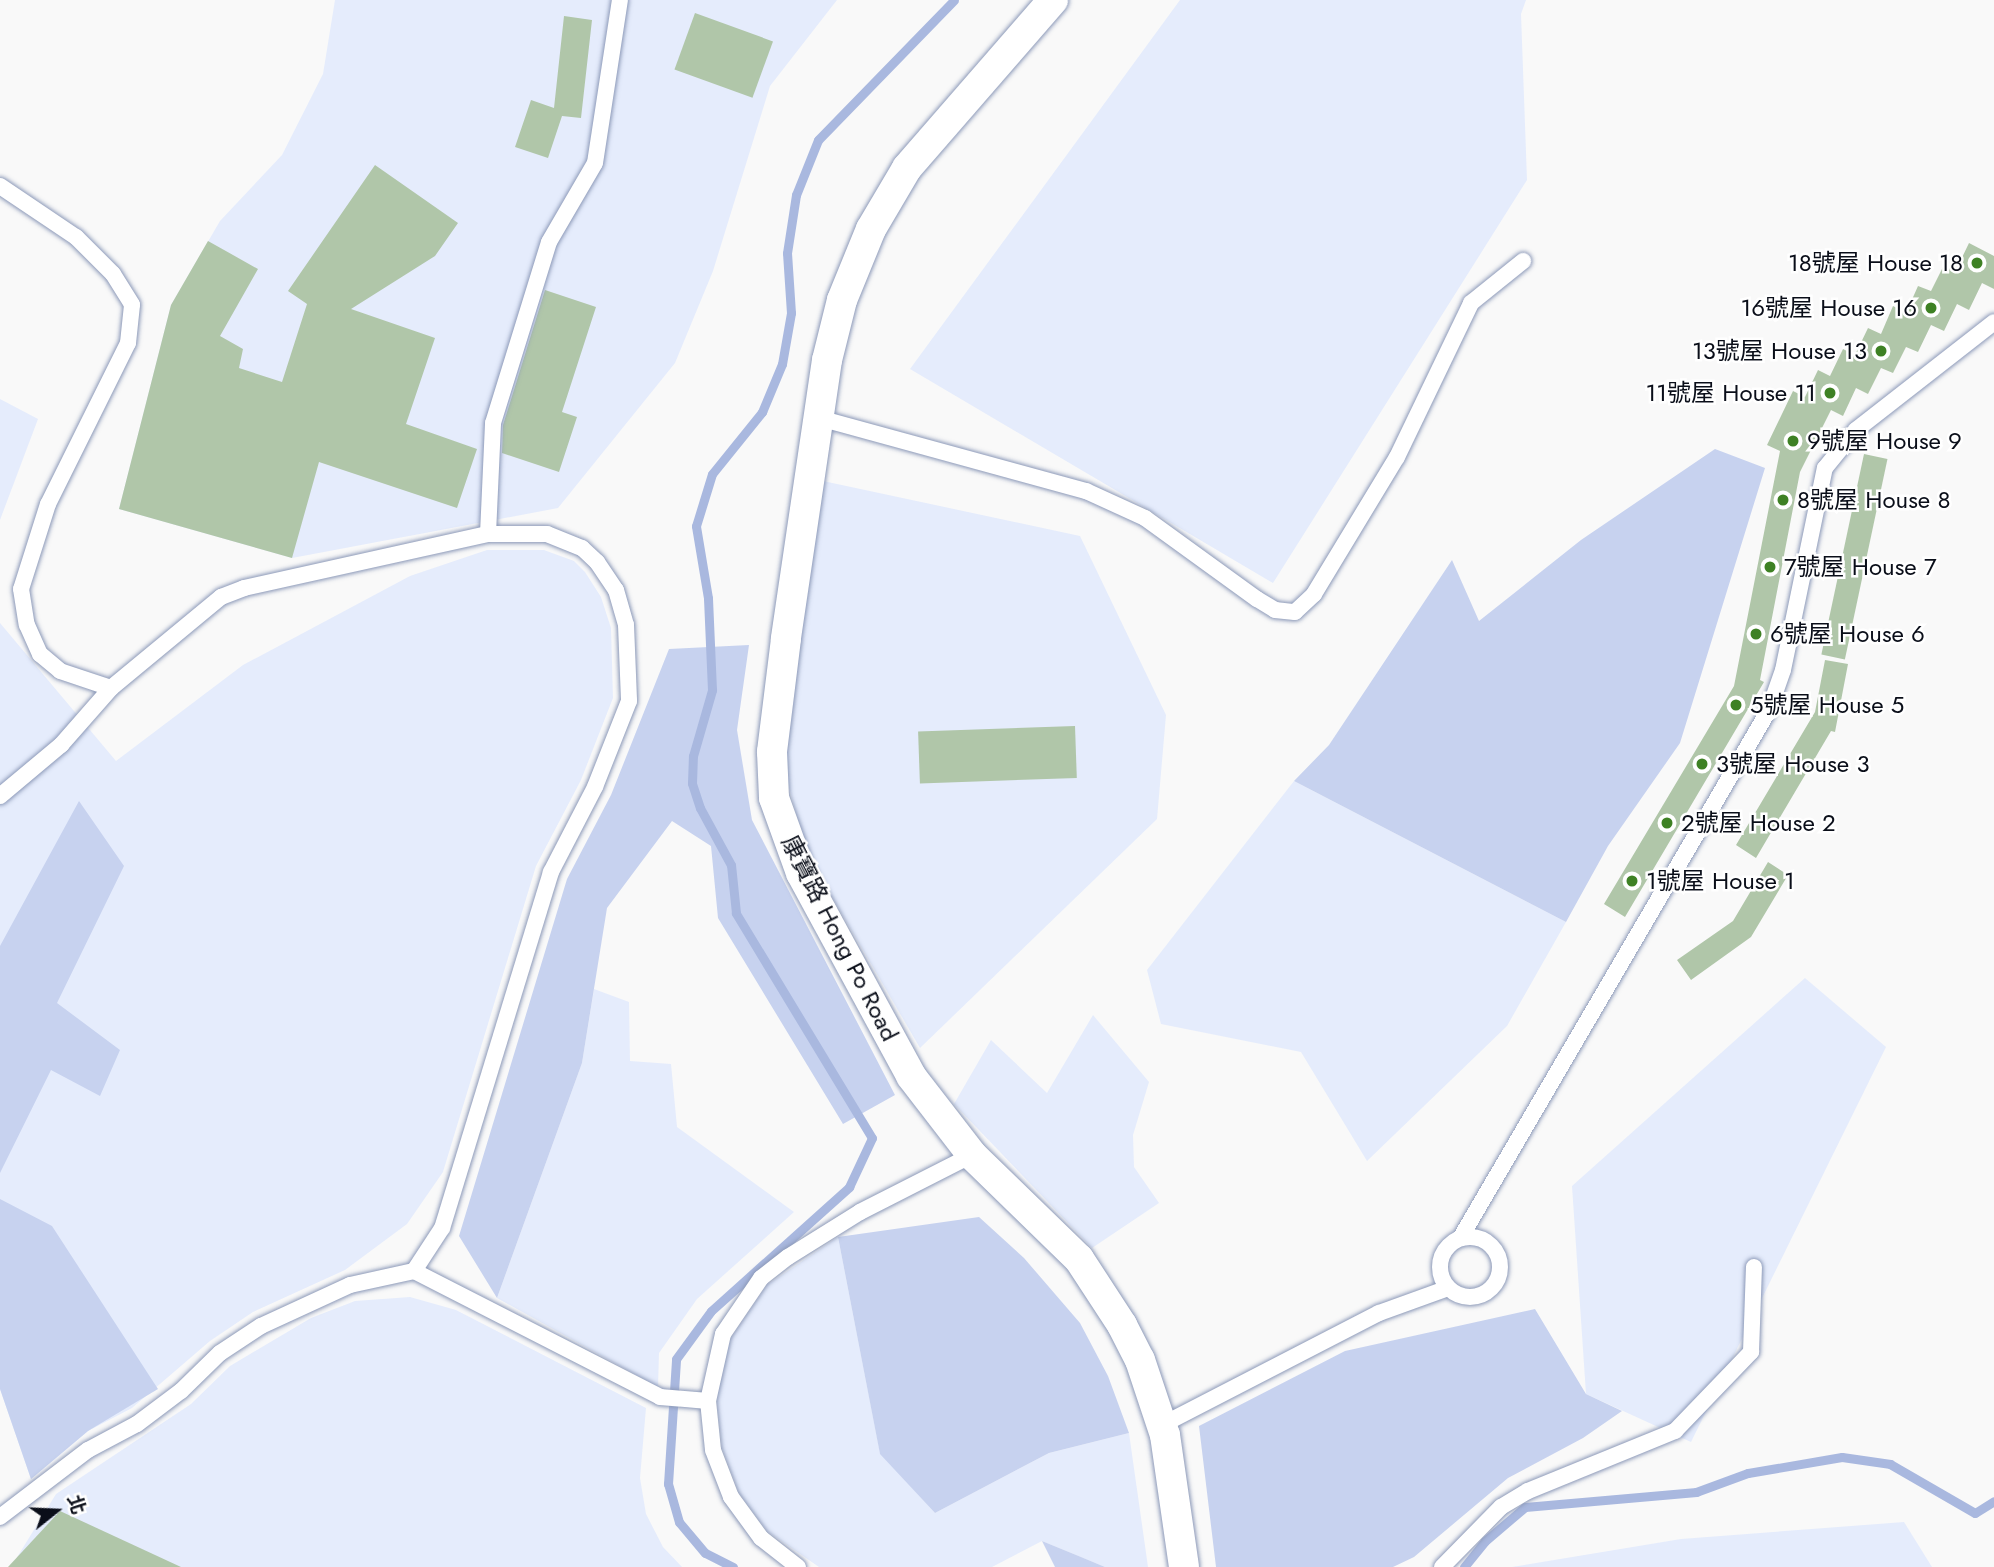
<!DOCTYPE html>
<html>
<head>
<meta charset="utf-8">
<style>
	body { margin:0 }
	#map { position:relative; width:1994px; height:1567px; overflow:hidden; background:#f9f9f9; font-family:Jost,"Noto Sans TC",sans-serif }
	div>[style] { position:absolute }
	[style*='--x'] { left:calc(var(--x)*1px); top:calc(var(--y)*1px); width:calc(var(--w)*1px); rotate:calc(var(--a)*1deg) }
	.built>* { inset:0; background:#e5ecfc }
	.green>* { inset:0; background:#c7d2ef }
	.stream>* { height:9px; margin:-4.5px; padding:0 4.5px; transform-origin:4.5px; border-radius:4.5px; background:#a9b8df }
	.building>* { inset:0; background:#b0c6a9; transform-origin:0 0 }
	.roads { filter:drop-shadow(0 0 2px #8c99b8) drop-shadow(0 0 2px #8c99b8) }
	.service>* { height:16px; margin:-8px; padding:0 8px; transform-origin:8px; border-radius:8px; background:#fff }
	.service>.ring { margin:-8px; padding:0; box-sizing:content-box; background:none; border:16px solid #fff; border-radius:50% }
	.minor>* { height:30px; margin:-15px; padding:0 15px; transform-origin:15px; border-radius:15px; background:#fff }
	.dots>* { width:19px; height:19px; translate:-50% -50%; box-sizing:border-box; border:4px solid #fff; border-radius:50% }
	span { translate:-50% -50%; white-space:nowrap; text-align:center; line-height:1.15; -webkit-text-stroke:5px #fff; paint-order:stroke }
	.poi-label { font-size:24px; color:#0a0e19 }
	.right { translate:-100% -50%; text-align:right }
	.left { translate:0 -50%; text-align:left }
	.street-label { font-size:24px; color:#0a0e19 }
	.north { position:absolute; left:21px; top:1476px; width:70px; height:70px; -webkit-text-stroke:5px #fff; paint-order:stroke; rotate:72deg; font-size:19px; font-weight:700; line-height:28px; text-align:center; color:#0a0e19 }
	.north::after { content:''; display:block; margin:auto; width:24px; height:32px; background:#0a0e19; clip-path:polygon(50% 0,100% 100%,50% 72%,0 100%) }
</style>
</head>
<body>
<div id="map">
	<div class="built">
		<div style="clip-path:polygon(335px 0,837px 0,770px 86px,713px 271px,675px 363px,558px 508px,292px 558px,119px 509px,171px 305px,220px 221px,282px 155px,323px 74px)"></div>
		<div style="clip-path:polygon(1180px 0,1526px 0,1521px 14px,1527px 180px,1273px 583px,910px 369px)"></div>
		<div style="clip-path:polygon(0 399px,38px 419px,0 520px)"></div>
		<div style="clip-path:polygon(823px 481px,1080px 536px,1166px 715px,1157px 819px,920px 1048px,817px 871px,804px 843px,788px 783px,785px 752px)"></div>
		<div style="clip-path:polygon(487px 550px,544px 550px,574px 561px,585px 572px,601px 597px,611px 628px,613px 698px,581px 780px,536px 866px,443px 1172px,407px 1224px,345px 1270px,253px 1312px,210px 1341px,132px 1408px,88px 1431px,31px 1479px,0 1389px,0 623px,116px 761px,243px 665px,410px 576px)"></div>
		<div style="clip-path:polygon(1294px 781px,1566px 922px,1507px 1026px,1367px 1161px,1301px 1052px,1161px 1024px,1147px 970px)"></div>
		<div style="clip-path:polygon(1805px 978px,1886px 1047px,1691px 1442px,1586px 1394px,1572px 1186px)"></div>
		<div style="clip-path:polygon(594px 989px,629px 1002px,630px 1061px,671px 1064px,677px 1127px,794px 1212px,697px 1299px,659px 1353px,658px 1387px,497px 1298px,582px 1063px)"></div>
		<div style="clip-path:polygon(1093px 1015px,1149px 1082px,1133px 1135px,1134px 1167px,1159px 1203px,1092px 1248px,954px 1104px,991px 1040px,1047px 1093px)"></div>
		<div style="clip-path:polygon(838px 1237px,880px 1453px,935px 1513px,1049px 1453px,1129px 1433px,1148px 1567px,1105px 1567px,1042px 1541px,992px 1567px,819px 1567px,767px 1531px,739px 1493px,722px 1448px,717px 1401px,721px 1369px,731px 1338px,767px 1285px)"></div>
		<div style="clip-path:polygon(410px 1297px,456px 1310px,646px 1408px,640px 1478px,646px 1514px,663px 1547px,682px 1567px,20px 1567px,16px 1559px,56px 1494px,191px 1404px,230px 1366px,311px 1318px,355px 1301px)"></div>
		<div style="clip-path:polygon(1904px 1522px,1932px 1567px,1512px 1567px,1681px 1539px)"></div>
	</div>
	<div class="green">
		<div style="clip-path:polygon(1715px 449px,1765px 468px,1680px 743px,1608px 846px,1566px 922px,1294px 781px,1329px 745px,1452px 560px,1479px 621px,1581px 540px)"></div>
		<div style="clip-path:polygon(749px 645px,737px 730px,752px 820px,895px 1095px,843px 1124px,718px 918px,711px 846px,672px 821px,607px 908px,582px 1063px,497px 1298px,459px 1236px,567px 879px,611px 795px,669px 649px)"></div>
		<div style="clip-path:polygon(79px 801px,124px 866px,57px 1003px,120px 1050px,100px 1096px,51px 1070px,0 1173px,0 946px)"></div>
		<div style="clip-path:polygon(0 1199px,52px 1226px,158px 1389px,88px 1431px,31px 1479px,0 1389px)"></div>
		<div style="clip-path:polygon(979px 1217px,1024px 1258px,1080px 1323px,1108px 1376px,1129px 1433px,1049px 1453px,935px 1513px,880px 1454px,838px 1237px)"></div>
		<div style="clip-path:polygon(1535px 1309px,1586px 1394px,1622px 1411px,1583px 1438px,1508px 1478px,1414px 1557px,1393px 1567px,1216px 1567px,1199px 1426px,1345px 1351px)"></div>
		<div style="clip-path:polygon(1042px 1541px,1081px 1557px,1105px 1567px,1055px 1567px)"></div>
	</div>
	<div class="stream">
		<div style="--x:733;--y:1567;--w:31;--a:-153"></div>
		<div style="--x:705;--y:1553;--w:40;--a:-130"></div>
		<div style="--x:679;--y:1522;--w:40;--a:-106"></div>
		<div style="--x:668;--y:1484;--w:125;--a:-86.3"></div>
		<div style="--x:676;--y:1359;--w:59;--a:-53.9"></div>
		<div style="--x:711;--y:1311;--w:186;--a:-41.9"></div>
		<div style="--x:849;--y:1187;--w:54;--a:-64.9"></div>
		<div style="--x:872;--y:1138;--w:263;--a:-121.2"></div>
		<div style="--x:736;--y:913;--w:48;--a:-95.9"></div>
		<div style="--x:731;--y:865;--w:65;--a:-118.5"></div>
		<div style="--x:700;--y:808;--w:26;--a:-108"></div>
		<div style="--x:692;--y:783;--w:27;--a:-88"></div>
		<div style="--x:693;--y:756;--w:69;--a:-73.9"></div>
		<div style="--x:712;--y:690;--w:92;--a:-92.5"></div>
		<div style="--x:708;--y:598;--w:73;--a:-99.5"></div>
		<div style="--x:696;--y:526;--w:54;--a:-72.9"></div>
		<div style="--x:712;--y:474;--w:80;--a:-51.1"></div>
		<div style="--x:762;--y:412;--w:52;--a:-67.4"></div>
		<div style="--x:782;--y:364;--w:52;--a:-80"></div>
		<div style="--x:791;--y:313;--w:60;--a:-93.8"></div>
		<div style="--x:787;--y:253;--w:59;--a:-81.2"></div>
		<div style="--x:796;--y:195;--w:59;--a:-68.2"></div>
		<div style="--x:818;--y:140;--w:195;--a:-45.8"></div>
		<div style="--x:1464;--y:1567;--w:33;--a:-51"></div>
		<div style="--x:1485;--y:1541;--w:52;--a:-40.4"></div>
		<div style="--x:1525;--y:1507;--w:172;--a:-5"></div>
		<div style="--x:1696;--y:1492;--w:55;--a:-20.1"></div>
		<div style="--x:1748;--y:1473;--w:95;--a:-9.7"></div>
		<div style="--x:1842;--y:1457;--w:49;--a:8.3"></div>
		<div style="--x:1890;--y:1464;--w:98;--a:30"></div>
		<div style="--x:1975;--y:1513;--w:22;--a:-32"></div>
	</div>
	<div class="building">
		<div style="left:695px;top:13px;width:83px;height:60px;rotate:20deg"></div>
		<div style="clip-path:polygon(564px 16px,592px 20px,581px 118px,562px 116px,548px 158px,515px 147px,531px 100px,554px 108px)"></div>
		<div style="clip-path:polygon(375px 165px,458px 223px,435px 256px,351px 309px,435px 338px,406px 424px,477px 449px,457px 508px,319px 462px,292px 558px,119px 509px,171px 305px,208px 241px,258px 269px,220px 336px,243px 349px,239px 368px,282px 382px,307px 304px,288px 291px)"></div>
		<div style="clip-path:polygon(1969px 243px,1994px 256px,1994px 289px,1982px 283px,1969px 310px,1957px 304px,1944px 331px,1931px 325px,1918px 352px,1906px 347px,1893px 373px,1881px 368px,1868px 394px,1856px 388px,1843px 416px,1831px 410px,1800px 472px,1760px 680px,1764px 682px,1625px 917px,1604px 904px,1734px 686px,1780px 451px,1767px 445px,1793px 391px,1805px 397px,1818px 370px,1830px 376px,1843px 349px,1855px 355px,1868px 328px,1881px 334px,1893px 306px,1906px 313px,1918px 286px,1931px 291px,1944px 265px,1956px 270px)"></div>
		<div style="clip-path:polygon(545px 290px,596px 307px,562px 412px,577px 417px,559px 472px,502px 453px,503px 425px)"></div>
		<div style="left:1864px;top:454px;width:24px;height:205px;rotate:12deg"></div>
		<div style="clip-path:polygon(1825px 660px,1848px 664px,1835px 732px,1831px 731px,1756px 858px,1736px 845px,1815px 712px)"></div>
		<div style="left:1075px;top:726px;width:52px;height:157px;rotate:88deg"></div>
		<div style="clip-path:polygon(1768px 862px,1788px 875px,1751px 937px,1691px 980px,1677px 960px,1733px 921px)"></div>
		<div style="clip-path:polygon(60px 1511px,181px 1567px,8px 1567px)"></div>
	</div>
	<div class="roads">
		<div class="service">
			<div style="--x:0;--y:186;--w:92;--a:33.9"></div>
			<div style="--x:76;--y:237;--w:52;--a:45"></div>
			<div style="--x:113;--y:274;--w:36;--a:58"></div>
			<div style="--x:132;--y:305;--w:38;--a:96"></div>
			<div style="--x:128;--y:343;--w:180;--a:116.4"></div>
			<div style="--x:48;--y:504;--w:89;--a:107.6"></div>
			<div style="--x:21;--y:589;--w:36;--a:81"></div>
			<div style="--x:27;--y:625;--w:32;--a:66"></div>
			<div style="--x:40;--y:654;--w:26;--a:40"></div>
			<div style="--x:60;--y:671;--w:54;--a:18.4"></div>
			<div style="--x:819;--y:418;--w:277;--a:15.3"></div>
			<div style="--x:1086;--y:491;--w:65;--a:24.6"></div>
			<div style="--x:1145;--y:518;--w:138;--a:35.9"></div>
			<div style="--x:1257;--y:599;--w:21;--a:31"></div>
			<div style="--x:1275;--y:610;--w:20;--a:6"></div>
			<div style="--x:1295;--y:612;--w:26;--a:-43"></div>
			<div style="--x:1314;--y:594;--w:160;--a:-58.8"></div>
			<div style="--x:1397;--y:457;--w:171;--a:-64.3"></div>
			<div style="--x:1471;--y:303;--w:67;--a:-38.9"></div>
			<div style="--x:488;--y:534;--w:111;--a:-87.4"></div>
			<div style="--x:493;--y:423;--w:189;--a:-72.8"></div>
			<div style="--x:549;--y:242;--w:91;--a:-59.8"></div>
			<div style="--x:595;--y:163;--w:165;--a:-81.3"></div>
			<div style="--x:0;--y:796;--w:80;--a:-39.9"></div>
			<div style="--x:61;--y:745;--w:76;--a:-48.7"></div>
			<div style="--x:111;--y:688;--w:143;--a:-39.6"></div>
			<div style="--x:221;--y:597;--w:25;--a:-21"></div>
			<div style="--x:244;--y:588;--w:250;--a:-12.5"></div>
			<div style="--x:488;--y:534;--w:59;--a:0"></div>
			<div style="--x:547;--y:534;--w:38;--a:22"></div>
			<div style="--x:582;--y:548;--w:21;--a:43"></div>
			<div style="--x:597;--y:562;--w:34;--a:56"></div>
			<div style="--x:616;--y:590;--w:36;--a:74"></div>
			<div style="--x:626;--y:625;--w:76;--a:87.7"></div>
			<div style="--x:629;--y:701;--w:92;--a:111.6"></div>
			<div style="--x:595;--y:787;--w:96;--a:117.4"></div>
			<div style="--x:551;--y:872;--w:372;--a:107"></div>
			<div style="--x:442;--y:1228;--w:51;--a:123.1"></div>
			<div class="ring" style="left:1440px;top:1237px;width:44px;height:44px"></div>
			<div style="--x:1461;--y:1237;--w:610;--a:-59.7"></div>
			<div style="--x:1769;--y:710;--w:42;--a:-70.7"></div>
			<div style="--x:1783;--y:670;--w:206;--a:-78.3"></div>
			<div style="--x:1825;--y:468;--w:49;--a:-50.8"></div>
			<div style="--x:1856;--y:430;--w:175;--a:-38"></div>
			<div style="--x:1162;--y:1425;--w:244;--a:-27.3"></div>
			<div style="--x:1379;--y:1313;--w:73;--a:-19.9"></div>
			<div style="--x:0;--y:1517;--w:111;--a:-37.3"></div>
			<div style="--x:88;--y:1450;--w:55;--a:-28"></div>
			<div style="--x:137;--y:1424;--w:55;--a:-36.9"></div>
			<div style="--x:181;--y:1391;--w:54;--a:-44.3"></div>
			<div style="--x:220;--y:1353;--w:49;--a:-33.4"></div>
			<div style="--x:261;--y:1326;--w:98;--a:-24.7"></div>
			<div style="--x:350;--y:1285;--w:66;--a:-12.3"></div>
			<div style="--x:414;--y:1271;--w:276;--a:27.1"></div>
			<div style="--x:660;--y:1397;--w:48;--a:4.8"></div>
			<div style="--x:798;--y:1567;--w:47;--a:-141.9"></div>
			<div style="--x:761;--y:1538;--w:51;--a:-126.2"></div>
			<div style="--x:731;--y:1497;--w:50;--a:-111"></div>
			<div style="--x:713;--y:1450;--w:49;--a:-95.8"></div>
			<div style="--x:708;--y:1401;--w:69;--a:-77.4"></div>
			<div style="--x:723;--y:1334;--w:68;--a:-55.8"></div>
			<div style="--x:761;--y:1278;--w:34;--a:-38"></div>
			<div style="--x:788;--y:1257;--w:85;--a:-32"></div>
			<div style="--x:860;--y:1212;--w:126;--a:-27"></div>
			<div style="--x:1442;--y:1567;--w:84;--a:-45.5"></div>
			<div style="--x:1501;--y:1507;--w:31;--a:-31"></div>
			<div style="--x:1528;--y:1491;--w:159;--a:-22.2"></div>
			<div style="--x:1675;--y:1431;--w:110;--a:-46.1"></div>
			<div style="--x:1751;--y:1352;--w:85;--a:-88"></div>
		</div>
		<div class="minor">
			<div style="--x:1053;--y:0;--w:223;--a:131"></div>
			<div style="--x:907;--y:168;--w:71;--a:120.5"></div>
			<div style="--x:871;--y:229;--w:77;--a:112.2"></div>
			<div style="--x:842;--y:300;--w:62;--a:104"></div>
			<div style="--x:827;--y:360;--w:282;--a:98.4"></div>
			<div style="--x:786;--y:639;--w:114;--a:97.1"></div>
			<div style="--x:772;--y:752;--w:46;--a:87.5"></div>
			<div style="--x:774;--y:798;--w:80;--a:70.2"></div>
			<div style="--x:801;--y:873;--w:231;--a:61.5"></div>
			<div style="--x:911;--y:1076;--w:100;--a:52.3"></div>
			<div style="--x:972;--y:1155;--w:149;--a:44.2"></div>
			<div style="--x:1079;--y:1259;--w:79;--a:56.9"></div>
			<div style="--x:1122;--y:1325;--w:39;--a:63"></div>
			<div style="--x:1140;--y:1360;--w:79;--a:71.6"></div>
			<div style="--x:1165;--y:1435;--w:133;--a:81.8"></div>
		</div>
	</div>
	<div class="dots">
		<div style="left:1977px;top:263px;background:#3e8124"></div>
		<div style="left:1931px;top:308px;background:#3e8124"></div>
		<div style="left:1881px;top:351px;background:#3e8124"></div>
		<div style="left:1830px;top:393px;background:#3e8124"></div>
		<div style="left:1793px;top:441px;background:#3e8124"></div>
		<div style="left:1783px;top:500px;background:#3e8124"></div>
		<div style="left:1770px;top:567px;background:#3e8124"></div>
		<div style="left:1756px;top:634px;background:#3e8124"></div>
		<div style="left:1736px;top:705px;background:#3e8124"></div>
		<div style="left:1702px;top:764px;background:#3e8124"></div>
		<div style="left:1667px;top:823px;background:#3e8124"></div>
		<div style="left:1632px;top:881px;background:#3e8124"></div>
	</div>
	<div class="poi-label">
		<span class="right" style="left:1963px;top:263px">18號屋 House 18</span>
		<span class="right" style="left:1917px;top:308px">16號屋 House 16</span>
		<span class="right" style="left:1867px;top:351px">13號屋 House 13</span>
		<span class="right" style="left:1816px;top:393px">11號屋 House 11</span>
		<span class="left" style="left:1807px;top:441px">9號屋 House 9</span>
		<span class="left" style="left:1797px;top:500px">8號屋 House 8</span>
		<span class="left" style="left:1784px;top:567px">7號屋 House 7</span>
		<span class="left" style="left:1770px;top:634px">6號屋 House 6</span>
		<span class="left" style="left:1750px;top:705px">5號屋 House 5</span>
		<span class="left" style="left:1716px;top:764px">3號屋 House 3</span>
		<span class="left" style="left:1681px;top:823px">2號屋 House 2</span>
		<span class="left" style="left:1646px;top:881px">1號屋 House 1</span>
	</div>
	<div class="street-label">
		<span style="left:840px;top:938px;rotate:63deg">康寶路 Hong Po Road</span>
	</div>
	<div class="north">北</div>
</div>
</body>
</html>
